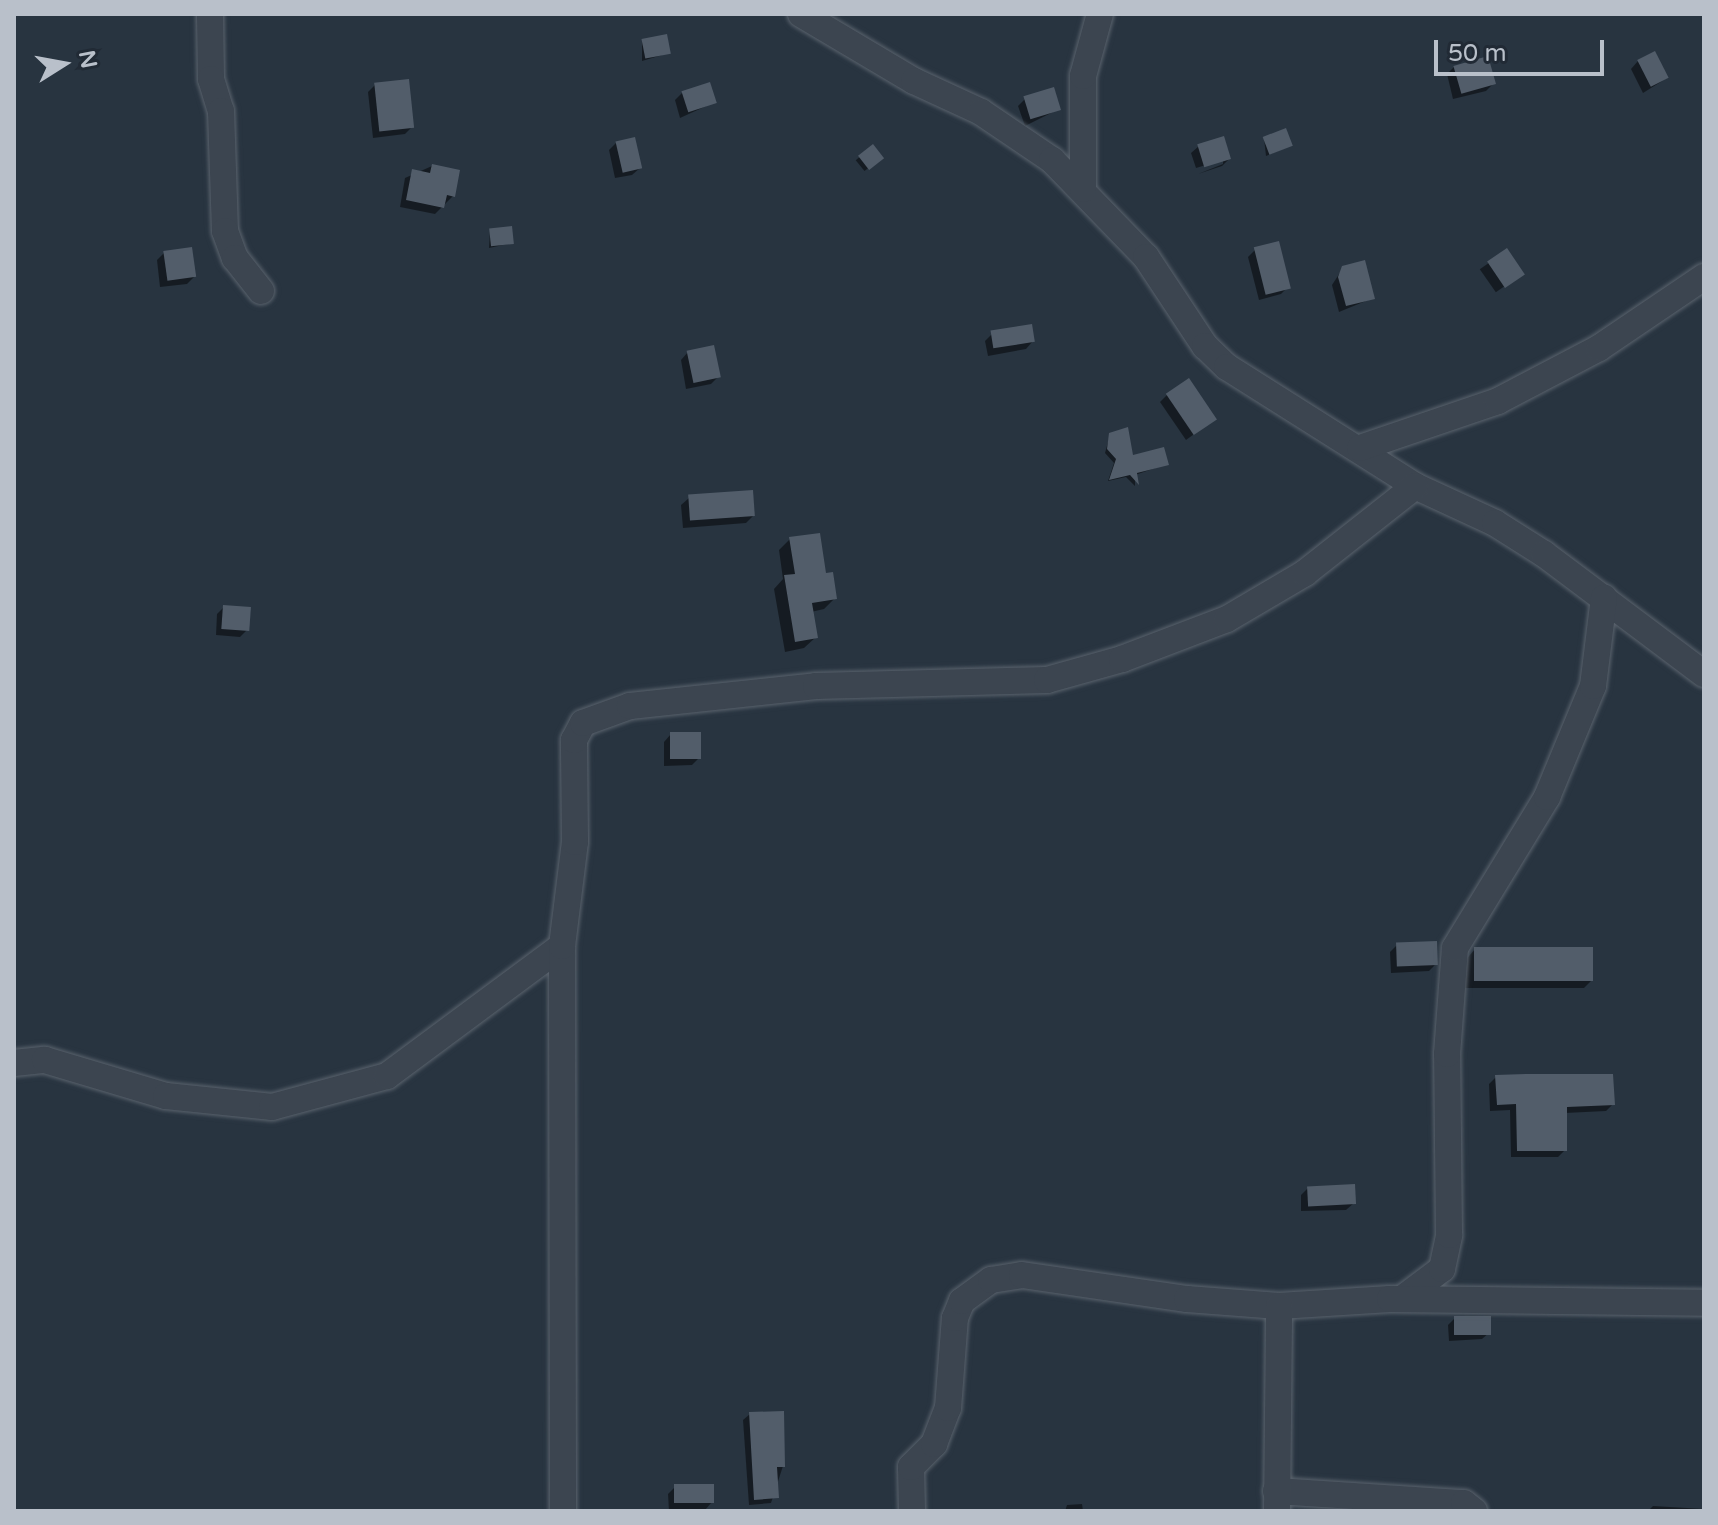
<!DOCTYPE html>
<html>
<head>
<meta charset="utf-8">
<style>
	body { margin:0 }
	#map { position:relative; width:1718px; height:1525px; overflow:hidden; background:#283440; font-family:"Varela Round",sans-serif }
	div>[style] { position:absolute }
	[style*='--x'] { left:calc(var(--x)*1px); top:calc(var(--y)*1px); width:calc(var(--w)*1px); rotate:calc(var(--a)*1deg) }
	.shadow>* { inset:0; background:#0007; transform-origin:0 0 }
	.building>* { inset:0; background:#525d6a; transform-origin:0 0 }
	.roads { filter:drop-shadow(0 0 2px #5a636d) drop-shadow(0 0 2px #5a636d) }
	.street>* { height:26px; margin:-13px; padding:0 13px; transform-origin:13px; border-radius:13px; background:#3c4550 }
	span { translate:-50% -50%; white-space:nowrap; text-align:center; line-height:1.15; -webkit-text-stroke:8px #212a35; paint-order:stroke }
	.frame { position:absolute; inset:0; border:16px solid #b9c0ca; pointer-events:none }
	.north { position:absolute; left:24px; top:24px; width:80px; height:80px; -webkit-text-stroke:6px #212a35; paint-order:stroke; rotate:79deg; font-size:22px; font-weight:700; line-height:32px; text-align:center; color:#b9c0ca }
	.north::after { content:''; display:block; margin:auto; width:28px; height:36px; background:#b9c0ca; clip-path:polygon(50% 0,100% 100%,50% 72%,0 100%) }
	.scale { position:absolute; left:1434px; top:40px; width:170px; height:36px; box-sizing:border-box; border:4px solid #b9c0ca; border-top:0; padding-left:10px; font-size:24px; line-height:28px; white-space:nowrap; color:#b9c0ca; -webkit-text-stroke:6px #212a35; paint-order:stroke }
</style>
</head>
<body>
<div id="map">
	<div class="shadow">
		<div style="clip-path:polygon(642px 41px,669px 53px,642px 61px)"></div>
		<div style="clip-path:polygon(1638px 61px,1667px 78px,1643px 93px,1631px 69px)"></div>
		<div style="clip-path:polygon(1454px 67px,1493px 84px,1486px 91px,1453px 99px,1447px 74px)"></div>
		<div style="clip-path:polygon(375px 85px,412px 127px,405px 134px,373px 138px,368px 92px)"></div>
		<div style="clip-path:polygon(682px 93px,715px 102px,680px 118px,675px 100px)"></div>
		<div style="clip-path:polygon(1025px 99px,1059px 109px,1025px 126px,1018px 106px)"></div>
		<div style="clip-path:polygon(1264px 138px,1290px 146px,1266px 156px)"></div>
		<div style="clip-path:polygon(616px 143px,640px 168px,632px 175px,615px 178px,609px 150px)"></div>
		<div style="clip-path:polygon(1199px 146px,1229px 159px,1222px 166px,1198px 174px,1223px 164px,1223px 160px,1196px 168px,1191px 153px)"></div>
		<div style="left:872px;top:147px;width:14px;height:21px;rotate:51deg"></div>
		<div style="clip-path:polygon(432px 166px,453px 196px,435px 214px,400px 207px,405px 178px)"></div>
		<div style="clip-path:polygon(490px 231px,512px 243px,489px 248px)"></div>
		<div style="clip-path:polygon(1255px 250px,1288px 287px,1281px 294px,1259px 300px,1248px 257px)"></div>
		<div style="left:1506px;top:251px;width:28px;height:32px;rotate:55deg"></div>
		<div style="clip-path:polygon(164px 253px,194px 277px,187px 284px,160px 287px,157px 260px)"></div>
		<div style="clip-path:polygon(1343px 268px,1373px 298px,1339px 312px,1332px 285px)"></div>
		<div style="clip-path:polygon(992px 334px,1033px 341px,1026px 349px,988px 356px,985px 341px)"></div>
		<div style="clip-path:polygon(688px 352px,718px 377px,711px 384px,686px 389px,681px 360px)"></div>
		<div style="clip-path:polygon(1167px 395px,1215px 419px,1186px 440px,1160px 402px)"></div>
		<div style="clip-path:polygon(1110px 435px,1132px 457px,1167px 464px,1135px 475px,1135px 486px,1126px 477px,1108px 481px,1114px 463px,1105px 453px)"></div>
		<div style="clip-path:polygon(689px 498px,753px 516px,746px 523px,683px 528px,681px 505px)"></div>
		<div style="clip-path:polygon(790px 539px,825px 575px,835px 598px,824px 609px,811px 612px,816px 637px,804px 648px,785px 652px,774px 589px,783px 579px,779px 550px)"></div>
		<div style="clip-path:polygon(224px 607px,248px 629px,240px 637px,216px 635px,217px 614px)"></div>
		<div style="clip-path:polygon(671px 734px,699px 758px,692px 765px,664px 766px,664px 742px)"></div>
		<div style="clip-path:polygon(1397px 945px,1436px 964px,1429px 971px,1391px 973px,1390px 952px)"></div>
		<div style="clip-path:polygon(1475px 949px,1591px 981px,1584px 988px,1463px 988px,1464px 962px)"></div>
		<div style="clip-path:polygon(1496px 1077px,1613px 1104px,1606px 1111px,1565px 1113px,1565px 1150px,1558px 1157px,1511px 1157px,1510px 1110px,1490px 1111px,1489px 1084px)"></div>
		<div style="clip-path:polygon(1308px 1188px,1354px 1203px,1346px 1210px,1301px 1211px,1301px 1195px)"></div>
		<div style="clip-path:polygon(1455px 1318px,1490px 1332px,1482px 1339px,1449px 1341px,1448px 1325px)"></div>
		<div style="clip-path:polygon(750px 1414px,783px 1466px,771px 1503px,749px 1505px,743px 1420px)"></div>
		<div style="clip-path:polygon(675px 1487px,712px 1502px,705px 1510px,669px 1511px,668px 1494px)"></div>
		<div style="clip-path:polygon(1082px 1504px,1083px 1511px,1065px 1511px,1067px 1505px)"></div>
		<div style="clip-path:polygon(1653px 1506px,1704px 1509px,1704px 1511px,1648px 1511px)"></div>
	</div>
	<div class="building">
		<div style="left:667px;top:34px;width:20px;height:26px;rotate:79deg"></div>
		<div style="left:1655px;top:51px;width:30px;height:20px;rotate:63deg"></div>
		<div style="left:1488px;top:56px;width:29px;height:36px;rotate:74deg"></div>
		<div style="left:409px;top:79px;width:49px;height:35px;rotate:84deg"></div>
		<div style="left:710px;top:82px;width:22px;height:30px;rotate:72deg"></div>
		<div style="left:1054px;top:87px;width:24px;height:32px;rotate:73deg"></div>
		<div style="left:1286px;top:128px;width:19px;height:25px;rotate:69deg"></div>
		<div style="left:1224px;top:136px;width:24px;height:28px;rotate:73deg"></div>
		<div style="left:635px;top:137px;width:32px;height:20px;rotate:77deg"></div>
		<div style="left:873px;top:144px;width:18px;height:19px;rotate:52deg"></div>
		<div style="clip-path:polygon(432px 164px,460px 170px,455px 197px,447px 195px,444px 208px,406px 200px,412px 169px,430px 173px)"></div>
		<div style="left:512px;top:226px;width:18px;height:23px;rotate:84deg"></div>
		<div style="left:1279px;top:241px;width:49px;height:26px;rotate:76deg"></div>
		<div style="left:192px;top:247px;width:30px;height:29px;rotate:82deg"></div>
		<div style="left:1507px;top:248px;width:32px;height:24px;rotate:56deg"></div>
		<div style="clip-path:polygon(1365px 260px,1375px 299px,1346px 306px,1338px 277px,1342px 266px)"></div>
		<div style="left:1032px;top:324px;width:18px;height:42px;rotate:81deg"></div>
		<div style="left:714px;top:345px;width:33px;height:28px;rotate:78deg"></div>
		<div style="left:1189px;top:378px;width:50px;height:28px;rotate:56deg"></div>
		<div style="clip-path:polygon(1128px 427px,1133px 455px,1164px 447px,1169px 465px,1137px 473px,1139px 485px,1130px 475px,1109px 480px,1116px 459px,1107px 449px,1109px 433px)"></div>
		<div style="left:753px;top:490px;width:26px;height:65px;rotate:86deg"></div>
		<div style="clip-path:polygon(820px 533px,826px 573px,833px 572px,837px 599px,812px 603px,818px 638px,795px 642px,784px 575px,795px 574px,789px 537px)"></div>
		<div style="left:223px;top:605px;width:28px;height:24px;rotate:4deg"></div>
		<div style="left:670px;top:732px;width:31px;height:27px"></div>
		<div style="left:1437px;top:941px;width:24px;height:41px;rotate:88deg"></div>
		<div style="left:1474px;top:947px;width:119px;height:34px"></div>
		<div style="clip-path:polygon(1528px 1074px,1613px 1074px,1615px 1105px,1567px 1107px,1567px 1151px,1517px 1151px,1516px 1104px,1497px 1105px,1495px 1075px)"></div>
		<div style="left:1355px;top:1184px;width:20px;height:48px;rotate:87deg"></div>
		<div style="left:1454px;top:1316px;width:37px;height:19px"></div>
		<div style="clip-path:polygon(784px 1411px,785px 1467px,777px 1467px,779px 1498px,754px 1500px,749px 1412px)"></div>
		<div style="left:714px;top:1484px;width:19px;height:40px;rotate:90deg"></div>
	</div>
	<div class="roads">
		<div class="street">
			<div style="--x:210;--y:14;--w:65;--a:89.1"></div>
			<div style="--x:211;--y:79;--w:34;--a:73"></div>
			<div style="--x:221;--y:111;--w:120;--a:88.1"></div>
			<div style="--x:225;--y:231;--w:29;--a:70"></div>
			<div style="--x:235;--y:258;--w:42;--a:51.8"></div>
			<div style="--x:801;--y:14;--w:131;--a:30.7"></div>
			<div style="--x:914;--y:81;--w:74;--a:24.8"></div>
			<div style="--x:981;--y:112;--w:86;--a:34.1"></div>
			<div style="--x:1052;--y:160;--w:135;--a:45.9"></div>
			<div style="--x:1146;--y:257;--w:107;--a:56.5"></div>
			<div style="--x:1205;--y:346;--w:30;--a:44"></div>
			<div style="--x:1227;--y:367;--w:222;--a:32.3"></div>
			<div style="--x:1415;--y:486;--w:88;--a:24.8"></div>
			<div style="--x:1495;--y:523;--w:58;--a:32.3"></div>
			<div style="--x:1544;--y:554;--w:200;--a:36.9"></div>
			<div style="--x:1083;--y:189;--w:113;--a:-90"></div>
			<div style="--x:1083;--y:76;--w:64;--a:-74.7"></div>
			<div style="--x:1360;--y:448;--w:146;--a:-18.8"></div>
			<div style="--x:1498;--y:401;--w:114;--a:-27.7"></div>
			<div style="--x:1599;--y:348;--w:127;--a:-34.1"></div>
			<div style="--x:14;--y:1063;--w:31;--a:-6"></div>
			<div style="--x:45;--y:1060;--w:126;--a:16.6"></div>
			<div style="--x:166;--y:1096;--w:107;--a:5.9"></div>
			<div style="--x:272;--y:1107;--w:119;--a:-15.1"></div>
			<div style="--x:387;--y:1076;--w:218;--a:-36.6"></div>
			<div style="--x:1402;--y:1299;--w:50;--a:-36.9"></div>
			<div style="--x:1442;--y:1269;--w:35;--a:-78"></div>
			<div style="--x:1449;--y:1235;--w:181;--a:-90.6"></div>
			<div style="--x:1447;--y:1054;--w:106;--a:-85.7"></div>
			<div style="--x:1455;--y:948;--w:177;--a:-58.6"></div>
			<div style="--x:1547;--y:797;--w:120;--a:-67.5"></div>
			<div style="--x:1593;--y:686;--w:89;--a:-82.9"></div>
			<div style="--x:1276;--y:1491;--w:188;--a:3.7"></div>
			<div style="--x:1464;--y:1503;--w:13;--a:39"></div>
			<div style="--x:563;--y:1511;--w:565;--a:-90.1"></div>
			<div style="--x:562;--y:946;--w:105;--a:-82.9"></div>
			<div style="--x:575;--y:842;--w:102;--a:-90.6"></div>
			<div style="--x:574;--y:740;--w:19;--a:-62"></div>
			<div style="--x:583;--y:723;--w:50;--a:-19.9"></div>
			<div style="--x:630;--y:706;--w:187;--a:-6.1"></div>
			<div style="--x:816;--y:686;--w:231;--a:-1.5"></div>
			<div style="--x:1047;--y:680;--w:78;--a:-15.6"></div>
			<div style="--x:1122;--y:659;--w:112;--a:-20.9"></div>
			<div style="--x:1227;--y:619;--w:91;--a:-30.5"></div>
			<div style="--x:1305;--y:573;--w:140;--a:-38.3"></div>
			<div style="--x:912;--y:1511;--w:44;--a:-91.3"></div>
			<div style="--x:911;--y:1467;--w:33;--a:-45"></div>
			<div style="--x:934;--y:1444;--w:39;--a:-69"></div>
			<div style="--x:948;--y:1408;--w:90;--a:-85.6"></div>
			<div style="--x:955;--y:1318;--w:18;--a:-68"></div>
			<div style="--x:962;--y:1301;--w:36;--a:-36"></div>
			<div style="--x:991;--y:1280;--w:31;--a:-9"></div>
			<div style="--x:1022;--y:1275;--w:167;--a:8.3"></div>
			<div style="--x:1187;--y:1299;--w:92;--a:4.4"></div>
			<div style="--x:1279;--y:1306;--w:111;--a:-3.6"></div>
			<div style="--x:1390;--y:1299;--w:314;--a:0.7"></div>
			<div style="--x:1277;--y:1511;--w:205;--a:-89.4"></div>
		</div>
	</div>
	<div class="frame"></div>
	<div class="north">N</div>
	<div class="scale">50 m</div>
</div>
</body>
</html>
